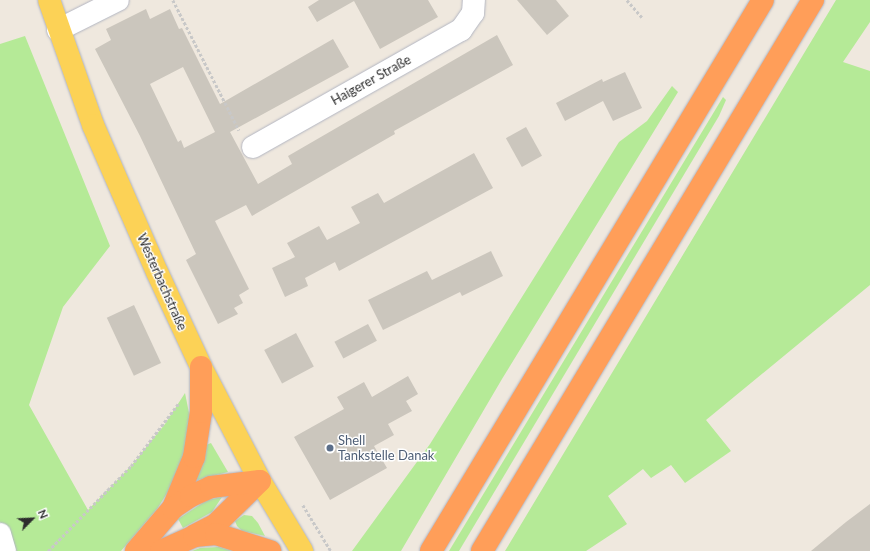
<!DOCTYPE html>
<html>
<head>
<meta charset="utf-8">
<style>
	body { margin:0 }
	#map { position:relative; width:870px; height:551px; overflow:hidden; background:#efe8de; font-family:Lato,sans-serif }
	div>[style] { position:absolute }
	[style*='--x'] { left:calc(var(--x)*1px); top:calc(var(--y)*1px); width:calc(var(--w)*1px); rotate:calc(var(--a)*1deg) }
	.green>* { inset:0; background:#b5ea97 }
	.building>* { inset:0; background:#cbc6bd; transform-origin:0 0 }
	.path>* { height:2.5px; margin-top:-1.25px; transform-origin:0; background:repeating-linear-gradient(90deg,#c8c8c8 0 3px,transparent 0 5px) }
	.roads { filter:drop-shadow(0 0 1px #b2b5c1) drop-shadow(0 0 1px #b2b5c1) }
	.minor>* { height:22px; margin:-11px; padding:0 11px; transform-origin:11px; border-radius:11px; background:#fff }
	.major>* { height:22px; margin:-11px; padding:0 11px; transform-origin:11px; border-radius:11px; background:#fcd256 }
	.highway>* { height:22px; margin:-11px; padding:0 11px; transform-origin:11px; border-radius:11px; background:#ff9e59 }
	.dots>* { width:11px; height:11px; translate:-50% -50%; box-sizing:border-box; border:2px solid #fff; border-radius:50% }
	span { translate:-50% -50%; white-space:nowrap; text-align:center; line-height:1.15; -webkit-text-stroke:3px #fff; paint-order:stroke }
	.street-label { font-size:13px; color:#2d2d2d }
	.service-label { font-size:13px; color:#4e5e75 }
	.left { translate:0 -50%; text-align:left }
	.north { position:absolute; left:12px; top:499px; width:40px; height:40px; -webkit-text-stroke:3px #fff; paint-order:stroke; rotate:66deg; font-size:11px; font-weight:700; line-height:16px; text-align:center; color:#2d2d2d }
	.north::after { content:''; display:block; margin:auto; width:14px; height:18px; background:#2d2d2d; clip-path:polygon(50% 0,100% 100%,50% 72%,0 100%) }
</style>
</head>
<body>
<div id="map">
	<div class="green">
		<div style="clip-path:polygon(836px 0,870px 0,870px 22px,843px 62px,870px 71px,870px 285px,706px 420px,731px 451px,685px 483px,671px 465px,651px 478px,643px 469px,608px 496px,627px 524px,586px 551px,505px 551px)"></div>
		<div style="clip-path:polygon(25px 36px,110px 246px,63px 307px,29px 405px,88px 510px,131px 466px,165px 424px,185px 393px,190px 418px,189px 444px,171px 487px,157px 509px,121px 551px,0 551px,0 44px)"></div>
		<div style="clip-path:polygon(672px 86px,678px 92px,502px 379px,401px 551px,352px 551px,430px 444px,619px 142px,647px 121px)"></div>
		<div style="clip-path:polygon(723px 97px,726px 100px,719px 116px,459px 551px,449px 551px)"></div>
		<div style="clip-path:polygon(211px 443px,228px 472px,198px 480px,196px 478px,206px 445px)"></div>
		<div style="clip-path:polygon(222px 497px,212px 512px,183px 528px,178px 519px,207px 500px)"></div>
		<div style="clip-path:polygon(244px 515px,252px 516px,258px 523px,265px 536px,242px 531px,237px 526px,235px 521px)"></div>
		<div style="clip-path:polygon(219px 547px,233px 551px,192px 551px,200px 548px)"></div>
	</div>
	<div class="building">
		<div style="clip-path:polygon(319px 0,428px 0,438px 17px,380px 49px,354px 1px,317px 22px,308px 7px)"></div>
		<div style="clip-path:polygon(517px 0,556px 0,569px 16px,547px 35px)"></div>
		<div style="clip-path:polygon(evenodd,146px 9px,150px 19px,170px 9px,179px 29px,182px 28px,220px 104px,333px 39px,349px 67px,230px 132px,258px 184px,292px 164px,288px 156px,497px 35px,513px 65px,394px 131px,395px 134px,252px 216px,246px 205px,215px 221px,249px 289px,239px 295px,243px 303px,234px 308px,238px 314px,218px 324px,186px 260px,196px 254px,140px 136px,95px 49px,111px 40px,106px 29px,146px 9px,183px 67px,215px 132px,184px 148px,181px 140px,178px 142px,150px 84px,183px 67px)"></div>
		<div style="clip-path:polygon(625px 72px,642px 108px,613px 121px,603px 101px,565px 121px,556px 103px,602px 79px,603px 82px)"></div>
		<div style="left:526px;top:127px;width:33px;height:23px;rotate:61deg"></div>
		<div style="clip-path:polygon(474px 153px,493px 188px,339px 271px,335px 262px,305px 278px,308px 286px,285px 297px,272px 268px,295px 257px,287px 243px,319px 226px,327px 240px,360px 223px,351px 207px,378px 193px,384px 203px)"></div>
		<div style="clip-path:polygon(491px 251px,503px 276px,462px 296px,460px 292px,383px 330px,368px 300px,427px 271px,432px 280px)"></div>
		<div style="left:134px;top:305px;width:64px;height:30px;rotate:65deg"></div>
		<div style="left:368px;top:324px;width:19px;height:38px;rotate:62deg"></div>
		<div style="left:296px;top:333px;width:38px;height:36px;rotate:62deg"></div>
		<div style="clip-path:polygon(408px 376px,418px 394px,406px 401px,412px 411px,388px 424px,394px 435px,374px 446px,387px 468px,330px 500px,294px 437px,344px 409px,337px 397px,364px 382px,372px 397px)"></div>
		<div style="clip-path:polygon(870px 504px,870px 551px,811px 551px,846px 522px)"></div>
	</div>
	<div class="path">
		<div style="--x:173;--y:0;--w:146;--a:63.1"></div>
		<div style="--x:627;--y:0;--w:23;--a:49"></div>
		<div style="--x:303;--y:505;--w:54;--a:58.7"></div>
		<div style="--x:48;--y:551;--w:119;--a:-45.7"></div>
		<div style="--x:131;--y:466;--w:78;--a:-52.8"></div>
	</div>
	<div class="roads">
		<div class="minor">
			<div style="--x:58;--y:30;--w:67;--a:-26.6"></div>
			<div style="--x:253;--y:147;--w:239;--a:-29.4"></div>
			<div style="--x:461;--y:30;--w:21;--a:-55"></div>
			<div style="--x:473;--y:13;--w:13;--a:-86"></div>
			<div style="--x:0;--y:534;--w:18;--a:74"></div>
		</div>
		<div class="major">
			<div style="--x:49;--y:0;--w:133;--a:70.6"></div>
			<div style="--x:93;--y:125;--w:160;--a:66.5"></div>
			<div style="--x:157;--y:272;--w:105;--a:65.1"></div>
			<div style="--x:201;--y:367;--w:128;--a:62.6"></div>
			<div style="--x:260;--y:481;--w:82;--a:59"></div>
		</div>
		<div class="highway">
			<div style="--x:173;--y:508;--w:55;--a:-67.6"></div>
			<div style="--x:194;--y:457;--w:46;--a:-81.2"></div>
			<div style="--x:201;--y:412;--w:45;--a:-90"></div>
			<div style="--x:195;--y:535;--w:22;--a:-27"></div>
			<div style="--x:215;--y:525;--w:63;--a:-44.4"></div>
			<div style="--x:136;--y:551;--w:57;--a:-49.3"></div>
			<div style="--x:173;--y:508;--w:22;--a:-34"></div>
			<div style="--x:191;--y:496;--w:22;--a:-24"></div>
			<div style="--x:211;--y:487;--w:49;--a:-7"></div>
			<div style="--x:161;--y:551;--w:36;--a:-24"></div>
			<div style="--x:194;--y:536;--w:22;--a:-5"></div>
			<div style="--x:216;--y:534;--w:57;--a:17.5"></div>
			<div style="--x:431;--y:551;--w:643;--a:-58.93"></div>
			<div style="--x:482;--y:551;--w:643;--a:-59.01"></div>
		</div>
	</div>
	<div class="dots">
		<div style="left:330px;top:448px;background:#5c6f8a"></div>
	</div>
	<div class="street-label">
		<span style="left:371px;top:80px;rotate:-29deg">Haigerer Straße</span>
		<span style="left:162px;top:282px;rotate:66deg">Westerbachstraße</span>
	</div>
	<div class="service-label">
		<span class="left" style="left:338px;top:448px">Shell<br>Tankstelle Danak</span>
	</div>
	<div class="north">N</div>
</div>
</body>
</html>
